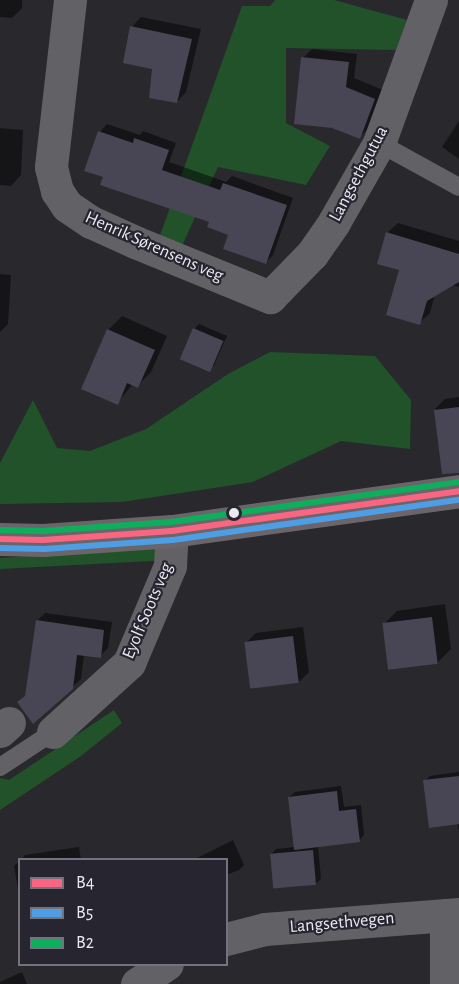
<!DOCTYPE html>
<html>
<head>
<meta charset="utf-8">
<style>
	body { margin:0 }
	#map { position:relative; width:459px; height:984px; overflow:hidden; background:#28282d; font-family:"Alegreya Sans",sans-serif }
	div>[style] { position:absolute }
	[style*='--x'] { left:calc(var(--x)*1px); top:calc(var(--y)*1px); width:calc(var(--w)*1px); rotate:calc(var(--a)*1deg) }
	.green>* { inset:0; background:#21522a }
	.shadow>* { inset:0; background:#0007 }
	.building>* { inset:0; background:#484554; transform-origin:0 0 }
	.service>* { height:18px; margin:-9px; padding:0 9px; transform-origin:9px; border-radius:9px; background:#626166 }
	.minor>* { height:33px; margin:-16.5px; padding:0 16.5px; transform-origin:16.5px; border-radius:16.5px; background:#626166 }
	.primary>* { height:33px; margin:-16.5px; padding:0 16.5px; transform-origin:16.5px; border-radius:16.5px; background:#6b6569 }
	.bus-1>* { height:6px; margin:-3px; padding:0 3px; transform-origin:3px; border-radius:3px; background:#fa6682 }
	.bus-2>* { height:6px; margin:-3px; padding:0 3px; transform-origin:3px; border-radius:3px; background:#4d9ee5 }
	.bus-3>* { height:6px; margin:-3px; padding:0 3px; transform-origin:3px; border-radius:3px; background:#0daf5c }
	.dots>* { width:16px; height:16px; translate:-50% -50%; box-sizing:border-box; border:3px solid #262530; border-radius:50% }
	span { translate:-50% -50%; white-space:nowrap; text-align:center; line-height:1.15; -webkit-text-stroke:4.5px #262530; paint-order:stroke }
	.street-label { font-size:18px; color:#eae9f1 }
	.legend { position:absolute; left:18px; top:858px; width:210px; height:108px; box-sizing:border-box; background:#262530; border:2px solid #74737d; margin:0; padding:8px 10px; list-style:none; font-size:18px; color:#eae9f1 }
	.legend li { display:flex; align-items:center; gap:12px; height:30px }
	.legend b { width:30px; border:2px solid #74737d }
</style>
</head>
<body>
<div id="map">
	<div class="green">
		<div style="clip-path:polygon(275px 0,334px 0,407px 20px,396px 50px,286px 48px,286px 123px,330px 146px,306px 185px,218px 167px,181px 248px,159px 238px,242px 6px,270px 6px)"></div>
		<div style="clip-path:polygon(270px 352px,375px 356px,411px 400px,410px 449px,341px 441px,253px 482px,122px 502px,0 504px,0 463px,33px 400px,57px 448px,90px 451px,146px 429px,228px 374px)"></div>
		<div style="clip-path:polygon(153px 548px,171px 560px,0 569px,0 558px)"></div>
		<div style="clip-path:polygon(114px 710px,122px 723px,81px 756px,0 810px,0 778px,9px 780px)"></div>
	</div>
	<div class="shadow">
		<div style="clip-path:polygon(0 0,22px 0,22px 8px,12px 18px,0 17px)"></div>
		<div style="clip-path:polygon(141px 17px,201px 29px,186px 92px,177px 102px,153px 68px,132px 27px)"></div>
		<div style="clip-path:polygon(312px 49px,357px 54px,354px 78px,383px 90px,368px 129px,359px 137px,332px 127px,303px 58px)"></div>
		<div style="clip-path:polygon(459px 121px,459px 159px,442px 147px)"></div>
		<div style="clip-path:polygon(107px 124px,140px 135px,143px 131px,176px 143px,169px 162px,226px 182px,232px 176px,293px 198px,273px 255px,266px 262px,211px 221px,105px 176px,100px 132px)"></div>
		<div style="clip-path:polygon(0 128px,23px 130px,21px 175px,11px 186px,0 185px)"></div>
		<div style="clip-path:polygon(398px 223px,459px 241px,459px 287px,452px 285px,435px 294px,430px 313px,419px 323px,387px 233px)"></div>
		<div style="clip-path:polygon(0 274px,11px 275px,8px 324px,0 332px)"></div>
		<div style="clip-path:polygon(122px 316px,167px 336px,151px 372px,137px 386px,133px 384px,117px 403px,108px 330px)"></div>
		<div style="clip-path:polygon(199px 324px,227px 336px,214px 365px,209px 370px,194px 329px)"></div>
		<div style="clip-path:polygon(459px 397px,459px 438px,439px 440px,435px 409px,445px 399px)"></div>
		<div style="clip-path:polygon(445px 604px,451px 649px,437px 663px,384px 624px,397px 611px)"></div>
		<div style="clip-path:polygon(45px 613px,112px 622px,108px 648px,100px 656px,84px 654px,81px 679px,72px 687px,27px 694px,37px 621px)"></div>
		<div style="clip-path:polygon(303px 627px,309px 672px,299px 682px,246px 643px,256px 633px)"></div>
		<div style="clip-path:polygon(459px 772px,459px 829px,458px 829px,458px 822px,425px 781px,430px 776px)"></div>
		<div style="clip-path:polygon(341px 786px,344px 807px,361px 805px,364px 835px,359px 841px,318px 846px,321px 879px,315px 884px,271px 854px,276px 849px,296px 847px,289px 797px,295px 792px)"></div>
		<div style="clip-path:polygon(233px 840px,244px 865px,239px 870px,226px 875px,226px 860px,193px 860px)"></div>
		<div style="clip-path:polygon(79px 847px,81px 860px,21px 860px,25px 855px)"></div>
		<div style="clip-path:polygon(20px 861px,20px 900px,14px 866px)"></div>
		<div style="clip-path:polygon(22px 972px,27px 984px,0 984px,0 982px)"></div>
	</div>
	<div class="building">
		<div style="clip-path:polygon(130px 26px,192px 39px,177px 103px,149px 98px,152px 69px,123px 63px)"></div>
		<div style="clip-path:polygon(301px 57px,349px 62px,346px 87px,375px 99px,360px 139px,332px 128px,294px 124px)"></div>
		<div style="clip-path:polygon(98px 131px,133px 143px,134px 138px,169px 150px,162px 170px,220px 190px,223px 183px,287px 205px,266px 264px,223px 249px,228px 235px,207px 227px,209px 222px,100px 185px,103px 177px,84px 171px)"></div>
		<div style="clip-path:polygon(386px 232px,459px 254px,459px 282px,427px 301px,420px 325px,386px 315px,399px 270px,377px 264px)"></div>
		<div style="left:193px;top:328px;width:33px;height:34px;rotate:23deg"></div>
		<div style="clip-path:polygon(107px 329px,155px 350px,138px 388px,127px 383px,118px 405px,81px 389px)"></div>
		<div style="clip-path:polygon(459px 407px,459px 473px,442px 474px,434px 410px)"></div>
		<div style="left:432px;top:617px;width:47px;height:50px;rotate:83deg"></div>
		<div style="clip-path:polygon(36px 620px,104px 630px,101px 658px,77px 655px,73px 689px,33px 724px,17px 702px,25px 696px)"></div>
		<div style="left:293px;top:636px;width:47px;height:49px;rotate:83deg"></div>
		<div style="clip-path:polygon(459px 776px,459px 824px,429px 828px,423px 780px)"></div>
		<div style="clip-path:polygon(337px 791px,339px 811px,356px 809px,360px 842px,294px 850px,288px 797px)"></div>
		<div style="left:313px;top:850px;width:35px;height:43px;rotate:85deg"></div>
	</div>
	<div class="service">
		<div style="--x:379;--y:143;--w:91;--a:28.8"></div>
		<div style="--x:0;--y:767;--w:64;--a:-33.4"></div>
	</div>
	<div class="minor">
		<div style="--x:70;--y:0;--w:168;--a:96.5"></div>
		<div style="--x:51;--y:167;--w:25;--a:76"></div>
		<div style="--x:57;--y:191;--w:18;--a:56"></div>
		<div style="--x:67;--y:206;--w:29;--a:34"></div>
		<div style="--x:91;--y:222;--w:48;--a:24.4"></div>
		<div style="--x:135;--y:242;--w:146;--a:22.2"></div>
		<div style="--x:270;--y:297;--w:60;--a:-45.7"></div>
		<div style="--x:312;--y:254;--w:39;--a:-55"></div>
		<div style="--x:334;--y:222;--w:91;--a:-60.3"></div>
		<div style="--x:379;--y:143;--w:152;--a:-70"></div>
		<div style="--x:0;--y:731;--w:12;--a:-42"></div>
		<div style="--x:53;--y:732;--w:103;--a:-42.2"></div>
		<div style="--x:129;--y:663;--w:105;--a:-67.1"></div>
		<div style="--x:170;--y:566;--w:35;--a:-87"></div>
		<div style="--x:446;--y:915;--w:69;--a:90"></div>
		<div style="--x:226;--y:939;--w:40;--a:-14.4"></div>
		<div style="--x:265;--y:929;--w:195;--a:-4.4"></div>
		<div style="--x:137;--y:984;--w:36;--a:-34"></div>
	</div>
	<div class="primary">
		<div style="--x:0;--y:539;--w:43;--a:1.3"></div>
		<div style="--x:43;--y:540;--w:129;--a:-4"></div>
		<div style="--x:172;--y:531;--w:290;--a:-7.9"></div>
	</div>
	<div class="bus-1">
		<div style="--x:0;--y:539;--w:43;--a:1.3"></div>
		<div style="--x:43;--y:540;--w:129;--a:-4"></div>
		<div style="--x:172;--y:531;--w:290;--a:-7.9"></div>
	</div>
	<div class="bus-2">
		<div style="--x:0;--y:548;--w:44;--a:1.3"></div>
		<div style="--x:44;--y:549;--w:129;--a:-4"></div>
		<div style="--x:173;--y:540;--w:289;--a:-8"></div>
	</div>
	<div class="bus-3">
		<div style="--x:0;--y:530;--w:43;--a:1.3"></div>
		<div style="--x:43;--y:531;--w:128;--a:-4"></div>
		<div style="--x:171;--y:522;--w:290;--a:-7.9"></div>
	</div>
	<div class="dots">
		<div style="left:234px;top:513px;background:#eae9f1"></div>
	</div>
	<div class="street-label">
		<span style="left:359px;top:174px;rotate:-62deg">Langsethgutua</span>
		<span style="left:154px;top:247px;rotate:24deg">Henrik Sørensens veg</span>
		<span style="left:148px;top:611px;rotate:-67deg">Eyolf Soots veg</span>
		<span style="left:342px;top:923px;rotate:-5deg">Langsethvegen</span>
	</div>
	<ul class="legend">
	<li><b style="height:8px;background:#fa6682"></b>B4</li>
	<li><b style="height:8px;background:#4d9ee5"></b>B5</li>
	<li><b style="height:8px;background:#0daf5c"></b>B2</li>
	</ul>
</div>
</body>
</html>
